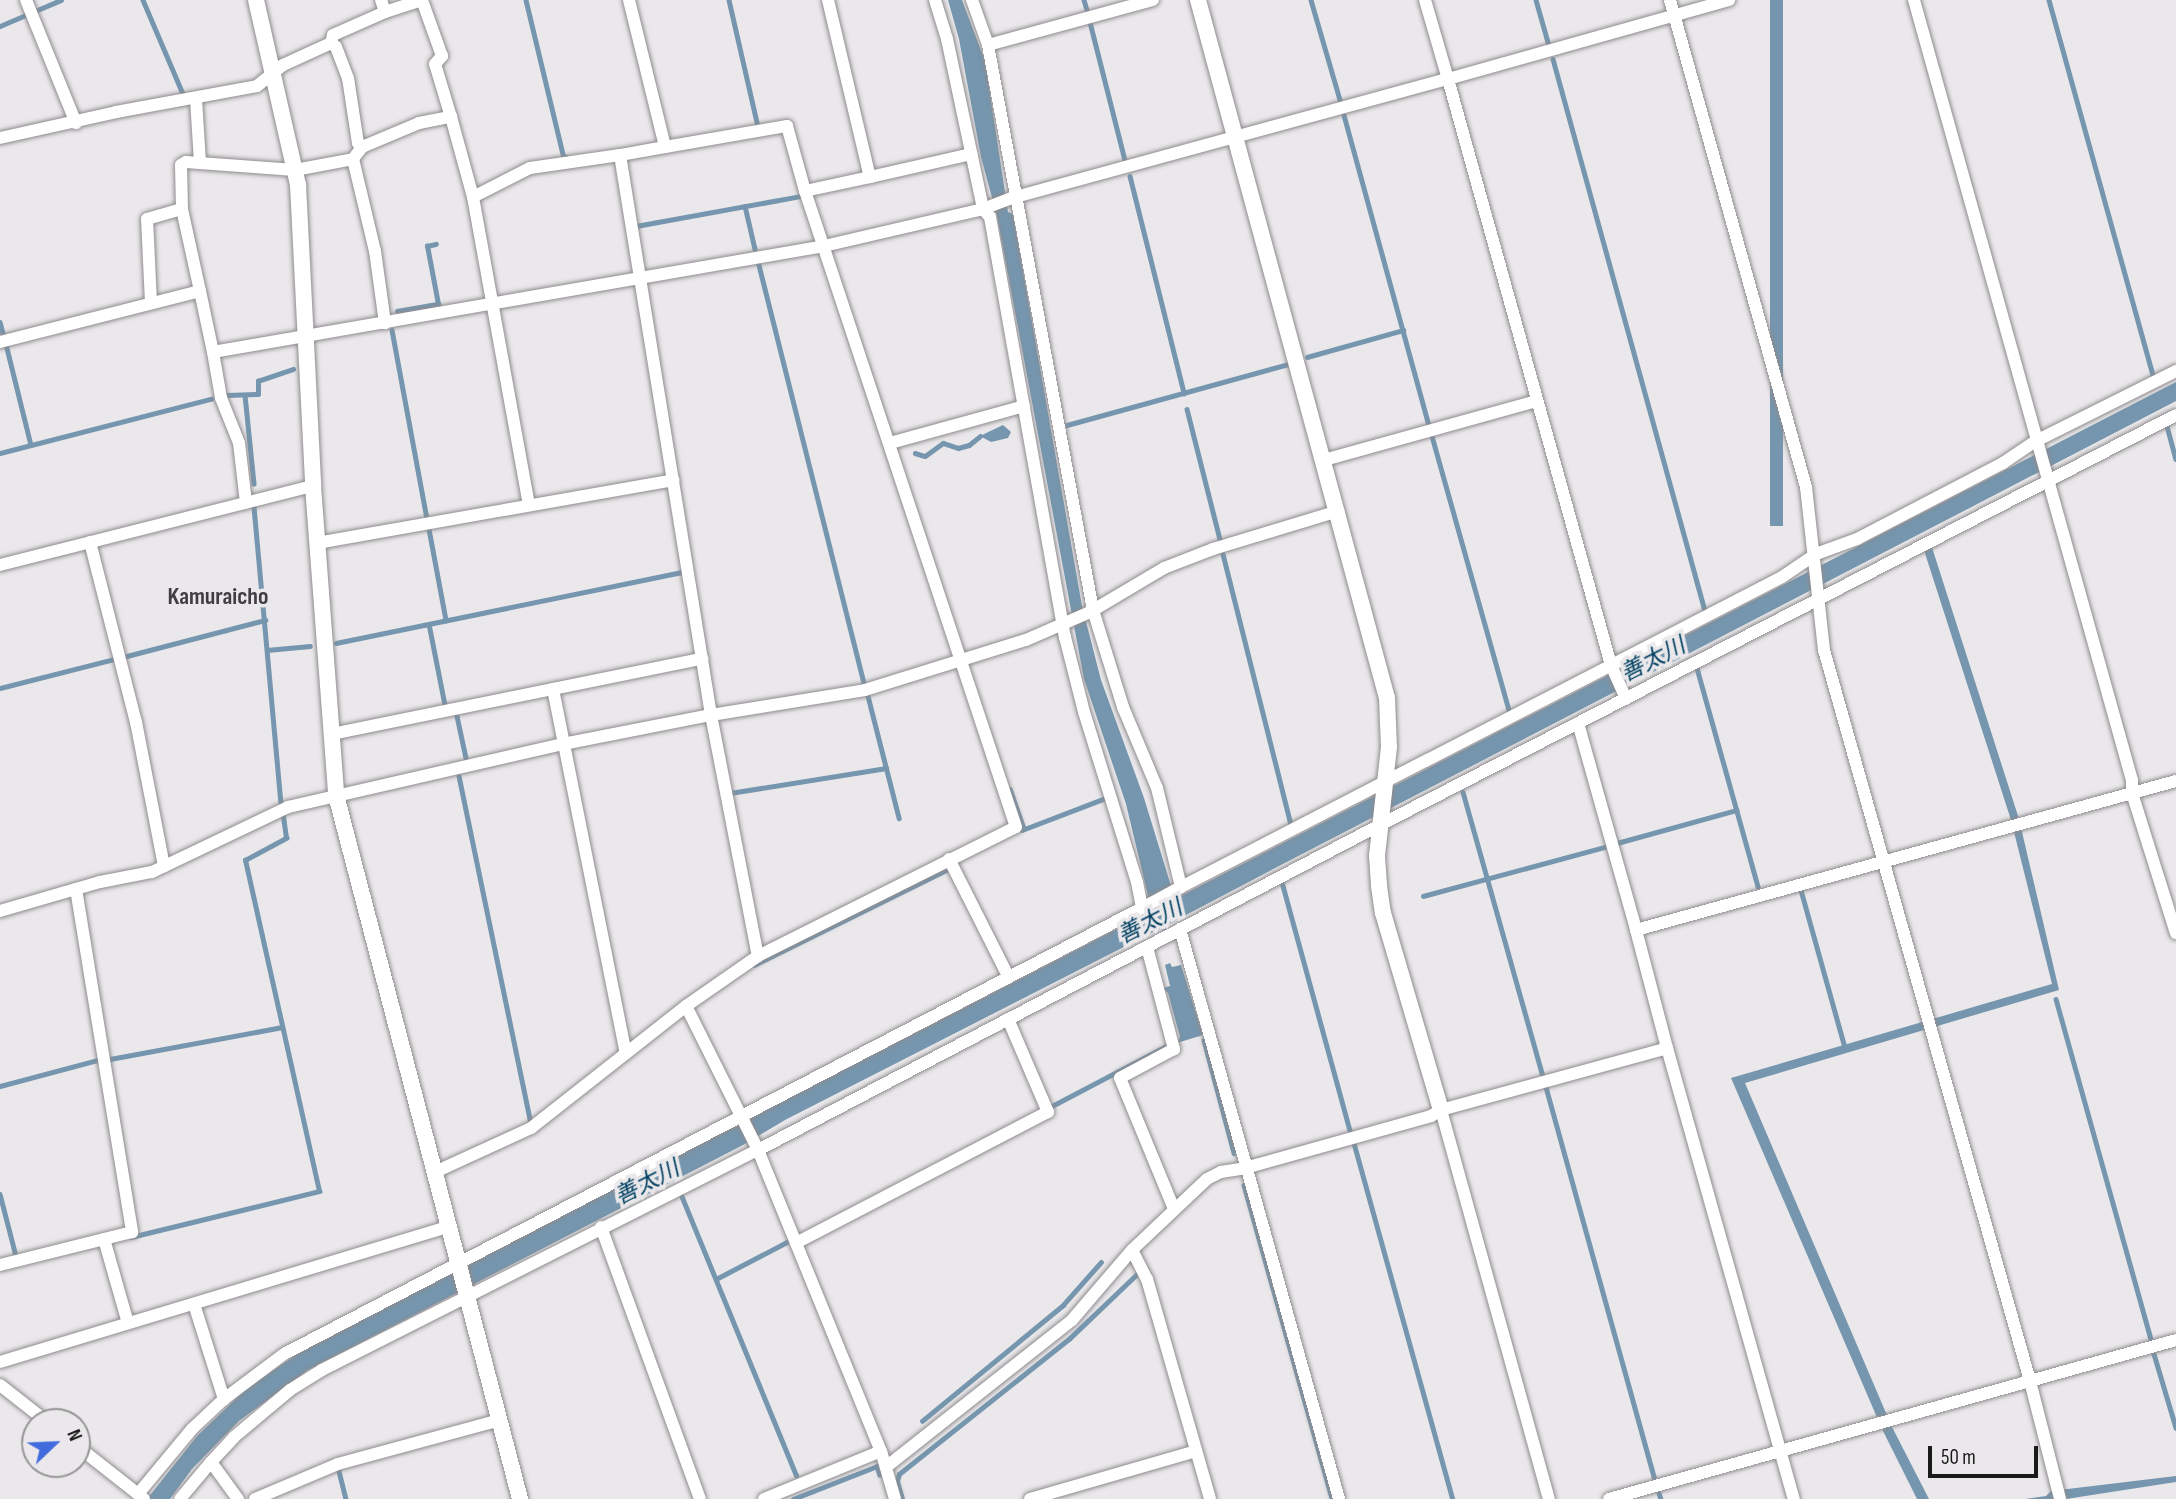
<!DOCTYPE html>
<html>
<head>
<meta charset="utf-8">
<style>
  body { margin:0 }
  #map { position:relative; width:2176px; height:1499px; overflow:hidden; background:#eae8ea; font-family:"Sofia Sans Condensed","Noto Sans JP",sans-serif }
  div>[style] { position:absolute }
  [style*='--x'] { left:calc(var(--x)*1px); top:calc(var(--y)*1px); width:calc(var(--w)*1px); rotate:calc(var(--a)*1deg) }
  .water>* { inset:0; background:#7596ae; transform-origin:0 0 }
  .stream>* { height:4.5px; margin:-2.25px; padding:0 2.25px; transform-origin:2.25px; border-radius:2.25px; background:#7596ae }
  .roads { filter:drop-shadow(0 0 2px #8e8b8e) drop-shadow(0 0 2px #8e8b8e) }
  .minor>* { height:12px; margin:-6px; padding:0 6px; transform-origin:6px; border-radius:6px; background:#fff }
  .tertiary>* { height:16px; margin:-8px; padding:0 8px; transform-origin:8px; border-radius:8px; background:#fff }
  span { translate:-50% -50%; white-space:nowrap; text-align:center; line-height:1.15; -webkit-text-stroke:7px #eae8ea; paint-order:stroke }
  .water-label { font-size:23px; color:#034264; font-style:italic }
  .quarter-label { font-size:24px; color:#403e40; font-weight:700 }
  .north { position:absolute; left:21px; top:1408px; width:70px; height:70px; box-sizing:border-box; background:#eae8ea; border:2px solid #979697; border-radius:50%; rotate:67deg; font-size:19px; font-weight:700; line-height:28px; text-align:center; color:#1b1a1b }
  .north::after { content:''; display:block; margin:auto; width:24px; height:32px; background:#426cde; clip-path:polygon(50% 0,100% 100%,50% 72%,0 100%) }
  .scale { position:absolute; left:1928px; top:1446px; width:110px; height:32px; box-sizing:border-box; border:4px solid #1b1a1b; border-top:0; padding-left:9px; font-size:21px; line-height:24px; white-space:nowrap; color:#1b1a1b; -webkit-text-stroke:5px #eae8ea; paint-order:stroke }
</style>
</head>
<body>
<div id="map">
  <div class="water">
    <div style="clip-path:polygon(948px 0,962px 0,985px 61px,1008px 212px,1013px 214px,1082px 606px,1101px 680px,1144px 798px,1172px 889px,1149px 900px,1126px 804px,1084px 679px,997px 216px,981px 157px,959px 39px)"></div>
    <div style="left:1770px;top:0;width:13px;height:526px"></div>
    <div style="clip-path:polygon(2176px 382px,2176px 401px,1279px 866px,1167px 925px,1168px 929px,1163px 931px,1161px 928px,785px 1120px,743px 1145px,308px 1370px,239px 1421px,192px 1469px,170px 1499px,147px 1499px,197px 1436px,246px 1389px,309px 1346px)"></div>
    <div style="clip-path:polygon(1003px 425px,1011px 432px,1008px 438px,991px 442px,980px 436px)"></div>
    <div style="clip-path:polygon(1929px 538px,2019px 819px,2059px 990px,1745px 1083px,1892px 1427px,1929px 1499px,1917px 1499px,1882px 1429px,1731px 1078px,2052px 984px,2011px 820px,1921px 541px)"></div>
    <div style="clip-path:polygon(1170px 963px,1172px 967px,1181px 965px,1203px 1035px,1177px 1043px,1180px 1037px,1168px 993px,1163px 988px,1170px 986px,1165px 965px)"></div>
    <div style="clip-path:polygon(2176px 1476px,2176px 1482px,2066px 1499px,2025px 1499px,2046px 1496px,2051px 1491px)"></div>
  </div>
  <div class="stream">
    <div style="--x:143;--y:0;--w:104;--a:66.9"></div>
    <div style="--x:526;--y:0;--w:163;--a:76.5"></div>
    <div style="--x:564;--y:158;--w:2;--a:-27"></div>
    <div style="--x:729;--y:0;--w:130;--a:77.1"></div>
    <div style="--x:1084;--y:0;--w:10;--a:73"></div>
    <div style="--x:1311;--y:0;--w:104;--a:73.8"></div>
    <div style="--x:1536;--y:0;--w:44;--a:74.1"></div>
    <div style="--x:2049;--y:0;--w:393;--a:74.5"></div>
    <div style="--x:35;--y:11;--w:28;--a:-23"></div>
    <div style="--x:1090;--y:22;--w:142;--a:75.8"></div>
    <div style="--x:0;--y:26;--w:30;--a:-23"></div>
    <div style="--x:1553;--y:59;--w:573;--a:74.6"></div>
    <div style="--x:1344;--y:115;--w:321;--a:74.7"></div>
    <div style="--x:1130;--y:176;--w:224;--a:76"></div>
    <div style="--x:745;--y:206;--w:44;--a:76.9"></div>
    <div style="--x:636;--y:226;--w:168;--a:-10.3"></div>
    <div style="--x:759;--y:265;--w:430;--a:75.9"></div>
    <div style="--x:397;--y:311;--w:42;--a:-9.7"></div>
    <div style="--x:438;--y:304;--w:59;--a:-100.7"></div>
    <div style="--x:427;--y:246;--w:9;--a:-13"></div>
    <div style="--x:0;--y:322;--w:16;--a:75"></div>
    <div style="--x:392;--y:330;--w:192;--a:79.5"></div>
    <div style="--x:6;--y:344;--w:104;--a:76.1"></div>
    <div style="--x:1307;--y:357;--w:100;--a:-15.7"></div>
    <div style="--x:227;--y:395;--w:31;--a:-2"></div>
    <div style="--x:258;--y:394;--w:13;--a:-90"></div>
    <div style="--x:258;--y:381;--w:37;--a:-19"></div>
    <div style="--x:245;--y:395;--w:89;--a:84.2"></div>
    <div style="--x:1187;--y:409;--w:134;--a:75.8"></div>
    <div style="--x:1067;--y:425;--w:229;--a:-15.4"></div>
    <div style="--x:2167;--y:426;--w:34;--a:75"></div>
    <div style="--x:1432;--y:436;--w:288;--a:74.3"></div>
    <div style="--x:0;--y:453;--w:218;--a:-14.4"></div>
    <div style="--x:915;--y:453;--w:10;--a:17"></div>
    <div style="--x:925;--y:456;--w:22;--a:-36"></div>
    <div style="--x:943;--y:443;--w:16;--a:18"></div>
    <div style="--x:958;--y:448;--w:11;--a:-15"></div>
    <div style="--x:969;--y:445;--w:14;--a:-39"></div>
    <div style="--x:254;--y:507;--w:296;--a:84.8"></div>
    <div style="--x:429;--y:529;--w:93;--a:79.4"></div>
    <div style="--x:1223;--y:554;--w:279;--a:75.9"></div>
    <div style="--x:429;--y:624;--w:83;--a:78.8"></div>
    <div style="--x:336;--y:643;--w:354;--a:-11.6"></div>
    <div style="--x:267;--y:650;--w:43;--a:-5.3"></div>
    <div style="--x:123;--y:657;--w:147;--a:-14.6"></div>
    <div style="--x:1697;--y:668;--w:227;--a:74.4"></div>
    <div style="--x:0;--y:688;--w:119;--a:-14.2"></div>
    <div style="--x:868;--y:696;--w:126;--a:75.7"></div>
    <div style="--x:457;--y:716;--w:43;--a:77.9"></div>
    <div style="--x:459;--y:776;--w:354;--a:78.3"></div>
    <div style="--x:1010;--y:789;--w:42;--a:70.7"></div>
    <div style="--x:1463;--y:792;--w:295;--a:74.3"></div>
    <div style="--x:730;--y:793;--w:158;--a:-9.1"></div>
    <div style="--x:1022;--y:830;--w:90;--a:-20.9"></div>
    <div style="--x:1617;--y:843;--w:124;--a:-15.4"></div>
    <div style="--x:1282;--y:882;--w:258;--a:74.7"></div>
    <div style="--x:1801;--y:890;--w:164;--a:74.4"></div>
    <div style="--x:1423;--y:896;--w:188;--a:-15.1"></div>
    <div style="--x:754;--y:965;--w:216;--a:-26.3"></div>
    <div style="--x:2056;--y:999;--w:354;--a:74.4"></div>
    <div style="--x:1204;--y:1040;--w:117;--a:75.1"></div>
    <div style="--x:110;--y:1059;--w:175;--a:-10.5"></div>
    <div style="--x:0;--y:1086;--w:101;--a:-14.9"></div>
    <div style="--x:1546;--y:1087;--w:408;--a:74.5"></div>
    <div style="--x:1050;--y:1107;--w:131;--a:-27.7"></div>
    <div style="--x:1354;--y:1143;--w:370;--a:74.5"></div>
    <div style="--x:1244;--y:1185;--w:326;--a:74.3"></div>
    <div style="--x:0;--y:1194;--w:64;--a:75.5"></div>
    <div style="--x:681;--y:1194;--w:304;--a:67.7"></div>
    <div style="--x:131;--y:1237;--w:194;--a:-13.7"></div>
    <div style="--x:319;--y:1191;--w:339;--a:-102.6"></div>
    <div style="--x:245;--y:860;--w:47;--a:-28.2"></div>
    <div style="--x:286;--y:838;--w:22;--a:-98"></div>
    <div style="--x:716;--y:1279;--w:80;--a:-27.5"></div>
    <div style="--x:2154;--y:1354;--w:77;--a:73.4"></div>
    <div style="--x:922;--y:1421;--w:183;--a:-39.4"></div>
    <div style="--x:1063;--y:1305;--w:57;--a:-48.5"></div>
    <div style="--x:339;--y:1471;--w:29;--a:76"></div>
    <div style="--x:1659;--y:1493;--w:6;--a:72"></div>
    <div style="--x:793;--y:1499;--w:90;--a:-21.4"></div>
    <div style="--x:877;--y:1466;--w:9;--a:72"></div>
    <div style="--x:902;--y:1499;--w:19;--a:-106"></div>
    <div style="--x:897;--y:1481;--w:7;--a:-74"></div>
    <div style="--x:899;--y:1474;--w:218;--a:-38.5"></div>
    <div style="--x:1070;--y:1338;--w:91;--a:-43.7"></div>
  </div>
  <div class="roads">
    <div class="minor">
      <div style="--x:26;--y:0;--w:133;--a:67.9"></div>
      <div style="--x:629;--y:0;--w:151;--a:76.2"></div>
      <div style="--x:665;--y:147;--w:46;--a:169.9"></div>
      <div style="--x:620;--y:155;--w:567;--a:80.77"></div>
      <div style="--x:711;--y:715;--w:246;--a:79"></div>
      <div style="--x:758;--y:956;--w:88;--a:145.2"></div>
      <div style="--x:686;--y:1006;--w:161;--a:63.4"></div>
      <div style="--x:758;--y:1150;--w:325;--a:67.8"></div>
      <div style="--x:881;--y:1451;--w:50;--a:73.7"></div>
      <div style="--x:828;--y:0;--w:182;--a:76.7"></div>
      <div style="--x:870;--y:177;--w:104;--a:-12.8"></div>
      <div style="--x:935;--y:0;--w:41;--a:72.9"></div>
      <div style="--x:947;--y:39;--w:174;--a:78"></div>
      <div style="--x:983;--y:209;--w:11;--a:49"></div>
      <div style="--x:990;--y:217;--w:427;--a:79.9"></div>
      <div style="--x:1065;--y:637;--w:77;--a:75.8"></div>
      <div style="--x:1084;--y:712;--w:178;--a:72.7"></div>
      <div style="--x:1137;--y:882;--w:26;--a:79"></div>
      <div style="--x:1142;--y:908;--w:44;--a:-28.3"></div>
      <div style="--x:1181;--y:887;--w:102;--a:-103.6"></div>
      <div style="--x:1157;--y:788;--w:88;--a:-112.8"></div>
      <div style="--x:1123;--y:707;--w:102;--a:-107.2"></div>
      <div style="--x:1093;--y:610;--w:575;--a:-100.53"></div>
      <div style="--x:972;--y:0;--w:48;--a:70.4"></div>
      <div style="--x:988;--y:45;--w:171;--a:-15.3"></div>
      <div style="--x:1425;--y:0;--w:82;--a:73.8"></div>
      <div style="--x:1448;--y:79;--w:292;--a:-15.7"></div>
      <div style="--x:1670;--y:0;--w:506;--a:74.4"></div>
      <div style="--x:1806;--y:487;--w:164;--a:83.7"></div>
      <div style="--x:1824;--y:650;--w:759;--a:74.26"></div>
      <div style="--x:2030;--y:1381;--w:122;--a:75.7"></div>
      <div style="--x:1914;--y:0;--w:810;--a:74.39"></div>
      <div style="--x:2132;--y:780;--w:13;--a:90"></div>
      <div style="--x:2132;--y:793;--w:147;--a:72.6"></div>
      <div style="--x:385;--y:12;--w:38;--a:-18"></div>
      <div style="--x:331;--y:43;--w:6;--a:39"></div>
      <div style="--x:336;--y:47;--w:33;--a:69"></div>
      <div style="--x:348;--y:78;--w:66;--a:81.3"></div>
      <div style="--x:358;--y:143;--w:6;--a:45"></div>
      <div style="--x:196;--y:99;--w:64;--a:86.4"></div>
      <div style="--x:451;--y:117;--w:83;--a:74.6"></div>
      <div style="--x:473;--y:197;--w:313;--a:79.7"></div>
      <div style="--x:0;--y:138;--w:119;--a:-12.6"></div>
      <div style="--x:116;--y:112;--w:143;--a:-10.4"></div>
      <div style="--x:257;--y:86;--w:33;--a:-39"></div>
      <div style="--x:283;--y:65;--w:53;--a:-24.6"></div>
      <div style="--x:331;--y:43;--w:8;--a:-76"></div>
      <div style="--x:333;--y:35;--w:57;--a:-23.9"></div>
      <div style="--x:385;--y:12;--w:13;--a:-108"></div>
      <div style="--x:665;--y:147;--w:124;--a:-9.8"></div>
      <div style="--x:787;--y:126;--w:67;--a:74.5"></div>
      <div style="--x:353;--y:159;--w:95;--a:76.6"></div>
      <div style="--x:375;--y:251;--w:73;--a:82.1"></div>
      <div style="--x:473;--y:197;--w:64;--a:-27"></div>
      <div style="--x:530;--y:168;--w:91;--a:-8.2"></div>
      <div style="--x:200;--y:291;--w:84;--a:-102.4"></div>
      <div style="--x:182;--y:209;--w:44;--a:-91.3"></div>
      <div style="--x:181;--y:165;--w:6;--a:-31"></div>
      <div style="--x:186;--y:162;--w:109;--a:4.2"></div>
      <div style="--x:295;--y:170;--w:59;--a:-10.7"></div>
      <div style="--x:353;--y:159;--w:15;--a:-53"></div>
      <div style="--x:362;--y:147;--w:62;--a:-22.8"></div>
      <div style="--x:419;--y:123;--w:33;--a:-11"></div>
      <div style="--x:451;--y:117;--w:55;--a:-106.8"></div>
      <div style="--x:435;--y:64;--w:11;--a:-49"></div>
      <div style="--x:442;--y:56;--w:59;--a:-109.7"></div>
      <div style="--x:151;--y:303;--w:84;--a:-92.7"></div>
      <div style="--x:147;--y:219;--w:36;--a:-16"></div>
      <div style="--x:0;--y:342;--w:206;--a:-14.3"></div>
      <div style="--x:200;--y:291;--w:62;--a:78"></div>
      <div style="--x:213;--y:352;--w:620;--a:-9.84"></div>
      <div style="--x:824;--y:246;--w:163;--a:-13.1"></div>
      <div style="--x:983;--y:209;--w:31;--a:-21"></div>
      <div style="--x:1012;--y:198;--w:452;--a:-15.3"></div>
      <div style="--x:1448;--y:79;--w:608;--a:74.46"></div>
      <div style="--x:1611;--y:665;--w:37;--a:66"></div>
      <div style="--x:213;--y:352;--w:47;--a:80.1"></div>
      <div style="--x:221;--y:398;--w:48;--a:68.2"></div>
      <div style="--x:239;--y:443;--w:60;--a:83.3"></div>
      <div style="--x:890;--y:443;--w:139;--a:-15.4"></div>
      <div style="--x:1324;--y:460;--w:221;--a:-15.5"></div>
      <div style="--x:90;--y:542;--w:186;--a:75.7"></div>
      <div style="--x:136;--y:722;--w:147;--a:79"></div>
      <div style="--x:317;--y:543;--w:362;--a:-10"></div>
      <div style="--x:0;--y:565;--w:323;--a:-14.2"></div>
      <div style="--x:553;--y:689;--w:371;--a:78.7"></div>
      <div style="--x:1578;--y:723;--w:215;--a:74.3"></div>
      <div style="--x:332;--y:734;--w:378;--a:-11.5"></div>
      <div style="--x:949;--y:859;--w:131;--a:63.2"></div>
      <div style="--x:1181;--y:887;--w:676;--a:-27.28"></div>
      <div style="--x:1782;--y:577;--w:41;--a:-34.1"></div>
      <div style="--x:1816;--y:554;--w:44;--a:-20.1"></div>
      <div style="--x:1857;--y:539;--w:165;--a:-27.5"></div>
      <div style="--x:2003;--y:463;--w:40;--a:-34"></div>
      <div style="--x:2036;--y:441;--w:157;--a:-26.6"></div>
      <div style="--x:76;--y:889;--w:348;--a:80.7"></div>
      <div style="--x:132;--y:1232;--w:29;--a:166"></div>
      <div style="--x:0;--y:911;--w:104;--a:-16.2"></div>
      <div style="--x:100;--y:882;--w:53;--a:-10.9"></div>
      <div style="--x:152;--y:872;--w:151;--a:-25.5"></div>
      <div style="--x:288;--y:807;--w:282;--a:-12.9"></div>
      <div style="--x:563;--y:744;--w:151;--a:-11.1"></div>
      <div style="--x:711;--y:715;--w:156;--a:-9.2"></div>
      <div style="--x:865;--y:690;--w:169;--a:-17.3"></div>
      <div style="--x:1026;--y:640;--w:70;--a:-23.6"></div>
      <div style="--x:1090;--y:612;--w:86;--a:-30.7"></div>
      <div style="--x:1164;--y:568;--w:53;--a:-21.2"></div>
      <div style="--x:1213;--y:549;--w:131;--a:-16.9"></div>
      <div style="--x:1180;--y:929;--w:592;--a:74.41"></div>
      <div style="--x:1147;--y:947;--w:106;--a:75.2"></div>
      <div style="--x:1174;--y:1049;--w:61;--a:151.8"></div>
      <div style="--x:1120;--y:1078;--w:142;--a:67.6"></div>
      <div style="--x:758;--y:956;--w:288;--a:-26.6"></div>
      <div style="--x:1016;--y:827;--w:670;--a:-108.35"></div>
      <div style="--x:805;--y:191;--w:66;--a:-12.2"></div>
      <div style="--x:1667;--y:1048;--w:469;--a:74.3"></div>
      <div style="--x:1441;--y:1110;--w:404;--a:74.5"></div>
      <div style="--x:435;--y:1172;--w:106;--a:-24.6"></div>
      <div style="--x:531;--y:1128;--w:197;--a:-38.2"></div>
      <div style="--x:601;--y:1227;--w:289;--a:70"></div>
      <div style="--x:796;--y:1243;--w:284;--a:-27.5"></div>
      <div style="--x:1048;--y:1112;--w:101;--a:-113.3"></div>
      <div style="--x:1132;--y:1250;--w:33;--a:63"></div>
      <div style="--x:1147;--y:1279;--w:229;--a:74"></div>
      <div style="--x:0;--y:1265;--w:107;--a:-14"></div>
      <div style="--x:104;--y:1239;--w:87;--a:74.1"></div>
      <div style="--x:194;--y:1304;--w:100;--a:72.5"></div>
      <div style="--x:0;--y:1362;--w:470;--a:-16.8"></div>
      <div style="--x:0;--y:1385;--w:60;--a:38.2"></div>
      <div style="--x:77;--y:1446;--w:78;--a:38.2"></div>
      <div style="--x:211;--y:1462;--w:34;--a:-47"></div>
      <div style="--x:234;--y:1437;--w:73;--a:-40"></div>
      <div style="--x:290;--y:1390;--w:38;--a:-32"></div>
      <div style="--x:322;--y:1370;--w:488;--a:-26.8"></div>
      <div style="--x:758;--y:1150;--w:702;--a:-27.59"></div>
      <div style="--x:1380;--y:825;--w:895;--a:-27.25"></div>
      <div style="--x:886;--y:1467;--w:237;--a:-38.3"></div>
      <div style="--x:1072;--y:1320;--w:92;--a:-49.4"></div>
      <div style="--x:1132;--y:1250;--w:103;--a:-43.4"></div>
      <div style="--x:1207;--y:1179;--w:16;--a:-27"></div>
      <div style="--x:1221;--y:1172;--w:24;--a:-9"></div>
      <div style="--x:1245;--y:1168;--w:193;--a:-15.6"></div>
      <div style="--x:1431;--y:1116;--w:12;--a:-31"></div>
      <div style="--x:1441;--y:1110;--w:234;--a:-15.3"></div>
      <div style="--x:1667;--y:1048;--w:122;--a:-104.7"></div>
      <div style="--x:1636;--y:930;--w:560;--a:-15.43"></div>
      <div style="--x:144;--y:1499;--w:8;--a:-140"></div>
      <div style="--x:138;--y:1494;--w:85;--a:-50.3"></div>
      <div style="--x:192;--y:1429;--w:44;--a:-43.2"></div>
      <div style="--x:224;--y:1399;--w:75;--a:-36.9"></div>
      <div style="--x:284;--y:1354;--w:967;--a:-27.47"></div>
      <div style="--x:180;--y:1499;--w:48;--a:-50"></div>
      <div style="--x:211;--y:1462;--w:46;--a:53.9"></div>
      <div style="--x:255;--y:1499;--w:90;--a:-22.9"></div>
      <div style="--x:338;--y:1464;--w:168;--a:-15.2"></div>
      <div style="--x:764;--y:1499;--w:126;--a:-22.3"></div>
      <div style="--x:1030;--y:1499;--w:173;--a:-16.1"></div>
      <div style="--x:1609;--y:1499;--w:589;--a:-15.66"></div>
    </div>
    <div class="tertiary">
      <div style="--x:256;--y:0;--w:190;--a:77.2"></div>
      <div style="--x:298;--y:185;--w:301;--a:87.1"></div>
      <div style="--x:313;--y:486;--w:310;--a:85.7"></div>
      <div style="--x:336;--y:795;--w:728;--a:75.35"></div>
      <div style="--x:1198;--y:0;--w:723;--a:74.85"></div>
      <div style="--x:1387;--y:698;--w:49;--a:87.7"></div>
      <div style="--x:1389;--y:747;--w:110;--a:96.3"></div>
      <div style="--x:1377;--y:856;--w:30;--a:86"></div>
      <div style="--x:1379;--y:886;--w:27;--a:82"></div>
      <div style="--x:1383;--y:913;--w:205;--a:73.6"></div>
    </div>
  </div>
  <div class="water-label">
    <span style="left:1653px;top:660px;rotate:-27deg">善太川</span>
    <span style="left:1150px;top:922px;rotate:-27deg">善太川</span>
    <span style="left:647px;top:1183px;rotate:-27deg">善太川</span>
  </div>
  <div class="quarter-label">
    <span style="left:218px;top:597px">Kamuraicho</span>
  </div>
  <div class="north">N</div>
  <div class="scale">50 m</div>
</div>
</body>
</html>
